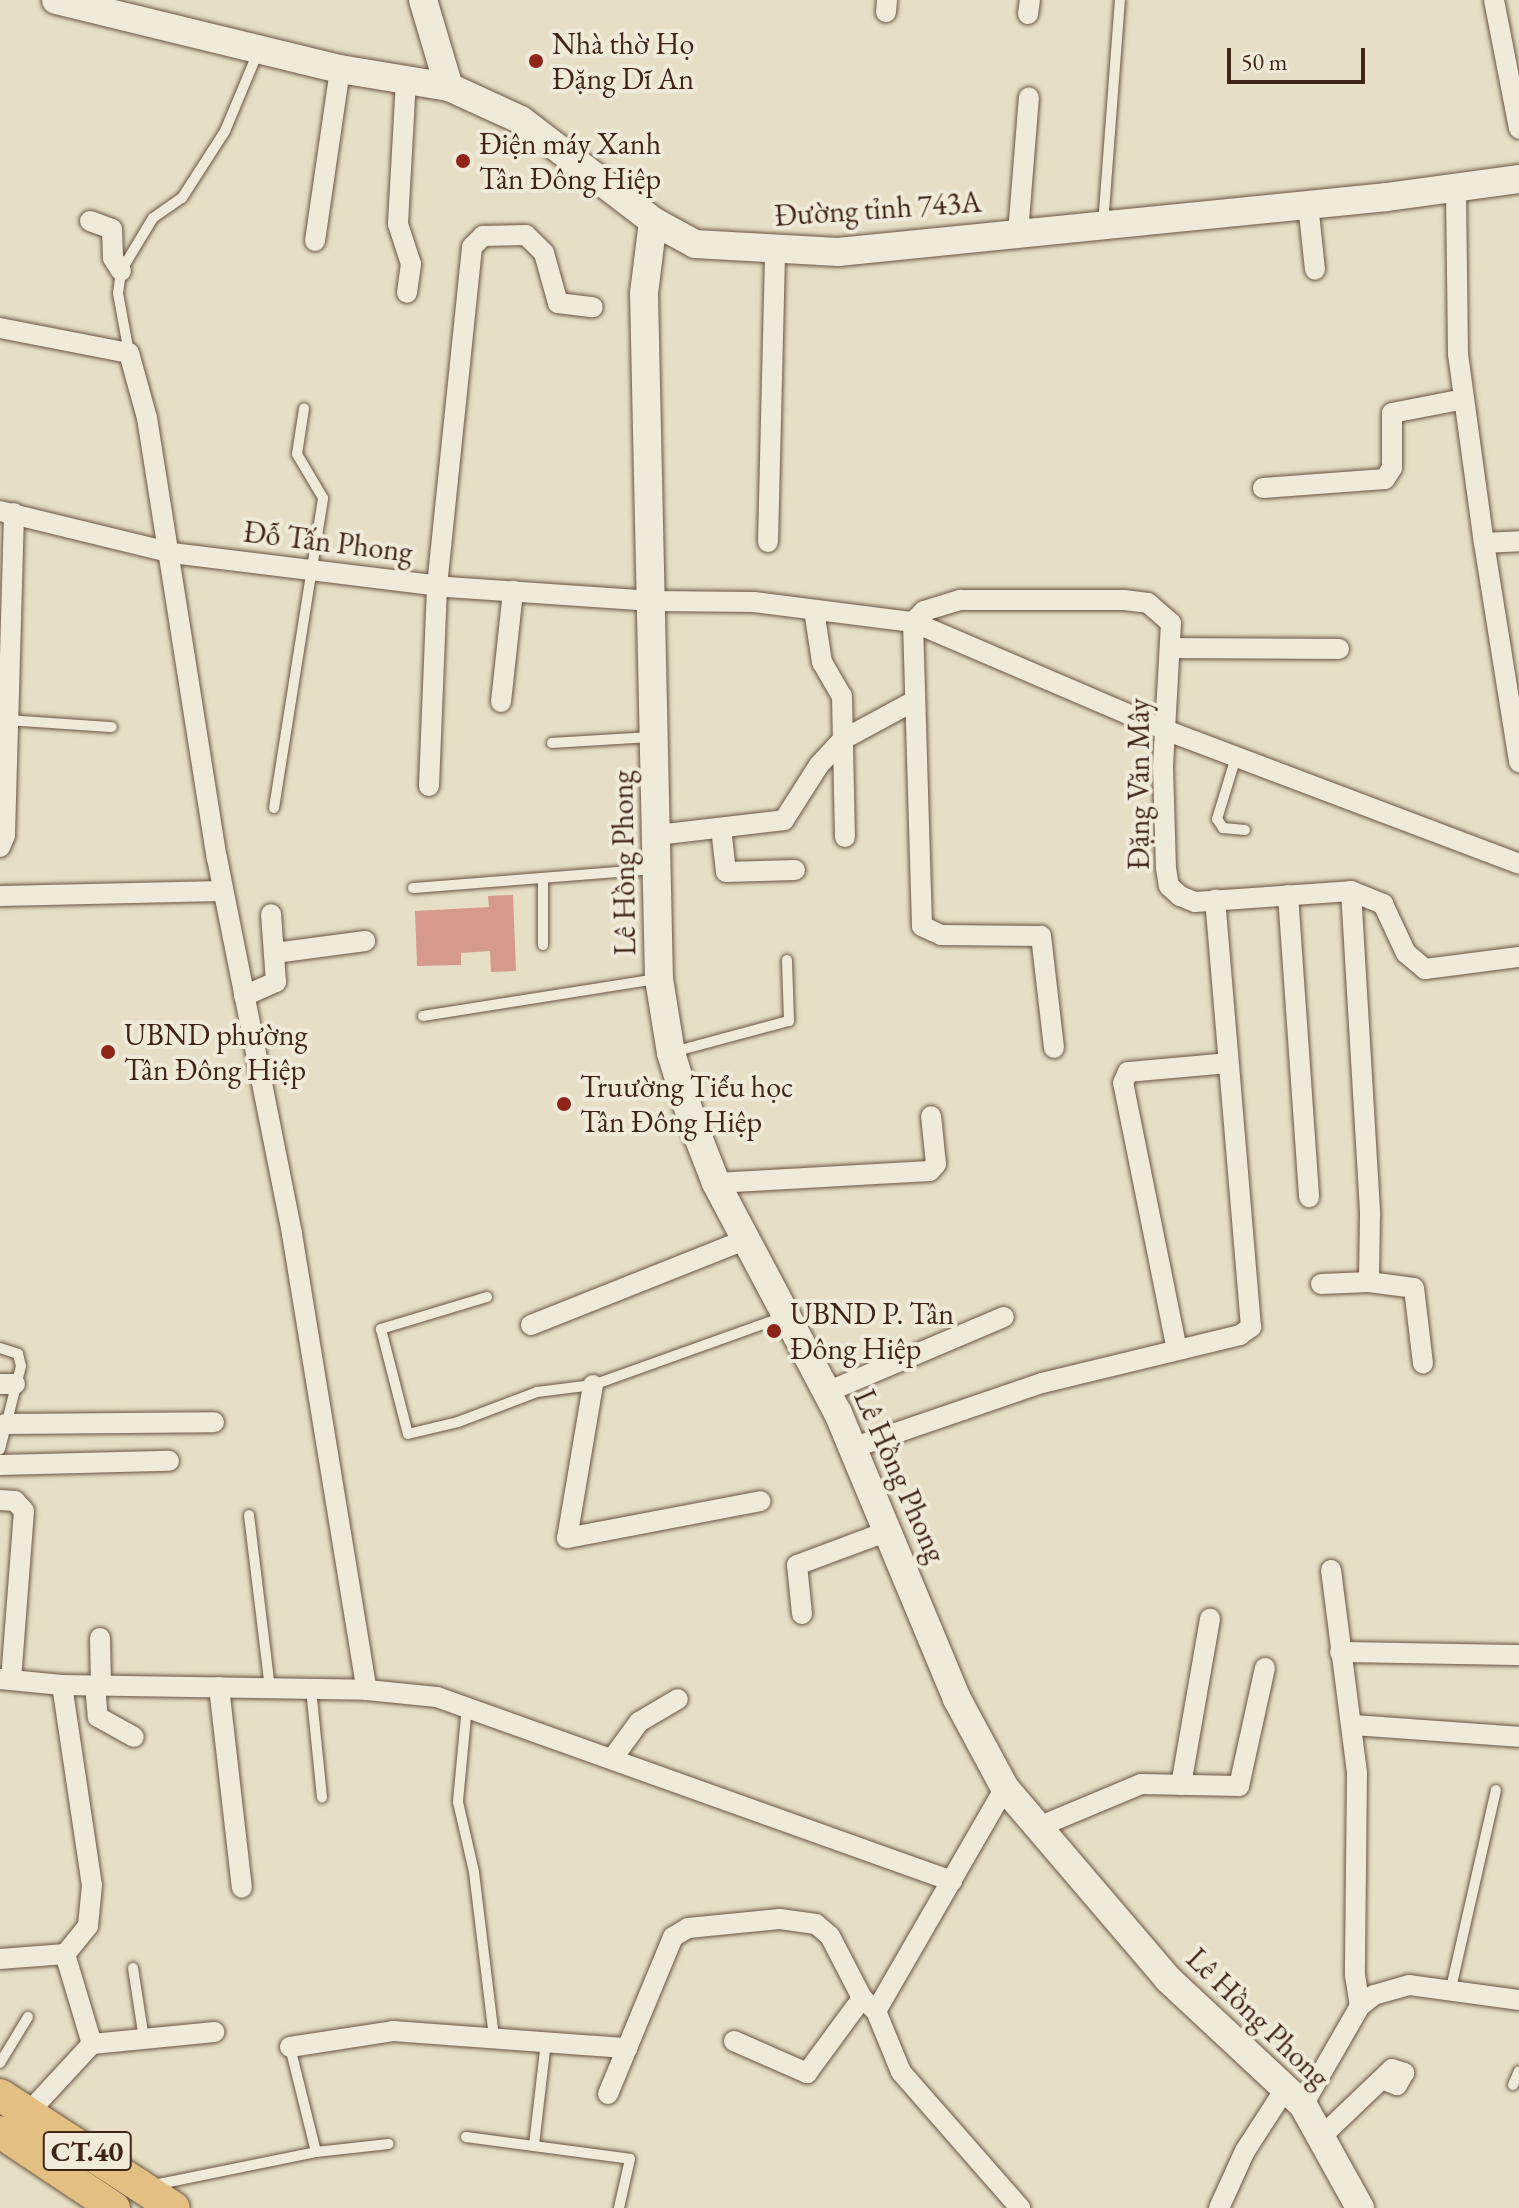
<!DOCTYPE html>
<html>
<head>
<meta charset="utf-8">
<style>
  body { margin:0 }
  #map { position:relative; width:1519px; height:2208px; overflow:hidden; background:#e6dfc5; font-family:"EB Garamond",serif }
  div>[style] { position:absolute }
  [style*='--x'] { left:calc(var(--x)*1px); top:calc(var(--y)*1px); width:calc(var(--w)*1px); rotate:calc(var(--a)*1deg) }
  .building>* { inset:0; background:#d5998e }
  .roads { filter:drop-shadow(0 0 2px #6a5442) drop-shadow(0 0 2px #6a5442) }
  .lane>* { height:10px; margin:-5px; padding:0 5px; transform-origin:5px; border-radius:5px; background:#efead9 }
  .street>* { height:20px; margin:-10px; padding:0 10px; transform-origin:10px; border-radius:10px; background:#efead9 }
  .secondary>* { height:28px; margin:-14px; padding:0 14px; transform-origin:14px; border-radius:14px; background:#efead9 }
  .primary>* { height:32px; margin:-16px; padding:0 16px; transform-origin:16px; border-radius:16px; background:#e3c082 }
  .dots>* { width:22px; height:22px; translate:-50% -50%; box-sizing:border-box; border:4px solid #efead9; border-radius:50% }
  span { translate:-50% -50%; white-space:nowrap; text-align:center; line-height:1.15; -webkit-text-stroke:8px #efead9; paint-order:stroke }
  .shield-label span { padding:2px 6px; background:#efead9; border:2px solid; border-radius:6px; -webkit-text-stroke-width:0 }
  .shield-label { font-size:28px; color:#402517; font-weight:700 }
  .poi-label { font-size:30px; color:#402517 }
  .left { translate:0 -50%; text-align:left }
  .street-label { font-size:30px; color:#402517 }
  .scale { position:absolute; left:1227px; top:48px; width:138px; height:36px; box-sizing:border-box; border:4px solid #402517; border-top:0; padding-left:10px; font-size:24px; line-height:28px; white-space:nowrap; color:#402517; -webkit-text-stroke:6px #efead9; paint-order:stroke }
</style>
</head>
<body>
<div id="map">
  <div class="building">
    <div style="clip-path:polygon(513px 895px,516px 971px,491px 972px,490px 951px,461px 953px,461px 965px,417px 966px,415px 911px,489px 907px,488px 896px)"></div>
  </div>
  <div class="roads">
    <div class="lane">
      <div style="--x:1103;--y:225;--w:226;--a:-85.7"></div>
      <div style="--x:129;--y:353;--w:61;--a:-100.4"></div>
      <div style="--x:118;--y:293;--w:22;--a:-82"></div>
      <div style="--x:121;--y:271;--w:62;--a:-58.9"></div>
      <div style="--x:153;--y:218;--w:35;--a:-35"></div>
      <div style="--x:182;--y:198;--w:80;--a:-57.3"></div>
      <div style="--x:225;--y:131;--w:86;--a:-67.3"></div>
      <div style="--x:8;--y:720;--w:104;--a:3.9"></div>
      <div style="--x:552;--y:743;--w:98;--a:-3.5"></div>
      <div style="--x:1236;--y:757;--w:65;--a:107"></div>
      <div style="--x:1217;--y:819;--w:11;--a:56"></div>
      <div style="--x:1223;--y:828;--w:22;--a:5"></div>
      <div style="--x:274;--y:808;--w:314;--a:-81"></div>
      <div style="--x:323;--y:498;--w:51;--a:-120.6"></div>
      <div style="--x:297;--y:454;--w:46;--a:-81.2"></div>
      <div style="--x:543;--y:879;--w:66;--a:90"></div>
      <div style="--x:413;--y:888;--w:244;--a:-4.5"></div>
      <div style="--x:423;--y:1016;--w:237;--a:-9"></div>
      <div style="--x:673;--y:1052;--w:120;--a:-15"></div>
      <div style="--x:789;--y:1021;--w:61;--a:-91.9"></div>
      <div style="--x:487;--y:1297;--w:111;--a:163.2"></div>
      <div style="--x:381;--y:1329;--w:108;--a:75.6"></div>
      <div style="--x:408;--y:1434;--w:51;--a:-13.5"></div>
      <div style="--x:458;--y:1422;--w:85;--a:-20.8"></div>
      <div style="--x:537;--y:1392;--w:56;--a:-7.1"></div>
      <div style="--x:593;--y:1385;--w:205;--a:-19.7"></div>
      <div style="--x:0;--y:1348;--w:19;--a:18"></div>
      <div style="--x:18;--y:1354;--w:12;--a:76"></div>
      <div style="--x:21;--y:1366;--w:86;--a:104.2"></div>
      <div style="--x:249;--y:1515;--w:174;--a:83.1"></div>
      <div style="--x:311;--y:1689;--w:109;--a:84.2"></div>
      <div style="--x:467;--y:1706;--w:96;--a:95.4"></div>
      <div style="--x:458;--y:1802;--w:72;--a:77.1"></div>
      <div style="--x:474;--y:1872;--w:166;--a:83.1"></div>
      <div style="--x:133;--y:1968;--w:72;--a:81.2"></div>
      <div style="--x:1451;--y:1988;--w:203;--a:-77.2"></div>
      <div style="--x:290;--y:2047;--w:108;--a:76.1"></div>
      <div style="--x:0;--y:2063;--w:54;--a:-58.7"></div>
      <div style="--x:1513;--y:2085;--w:15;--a:-67"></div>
      <div style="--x:466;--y:2137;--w:165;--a:7.6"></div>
      <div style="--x:630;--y:2159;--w:50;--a:102.7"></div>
      <div style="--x:534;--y:2145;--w:105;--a:-83.4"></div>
      <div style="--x:154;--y:2185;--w:165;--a:-11.5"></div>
      <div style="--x:316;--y:2152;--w:73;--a:-6.3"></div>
    </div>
    <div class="street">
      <div style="--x:1494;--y:0;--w:131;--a:79"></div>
      <div style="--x:886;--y:12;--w:12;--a:-85"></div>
      <div style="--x:1028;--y:14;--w:14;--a:-82"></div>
      <div style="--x:406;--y:80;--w:144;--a:93.2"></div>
      <div style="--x:398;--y:224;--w:42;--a:72"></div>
      <div style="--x:411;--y:264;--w:29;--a:98"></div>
      <div style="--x:1456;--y:190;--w:164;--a:89.3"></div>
      <div style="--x:1458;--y:354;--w:191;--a:82.2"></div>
      <div style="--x:1484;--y:543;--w:35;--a:-3"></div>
      <div style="--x:1308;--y:204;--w:66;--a:83.9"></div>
      <div style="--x:90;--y:221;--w:23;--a:20"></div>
      <div style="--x:112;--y:229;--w:29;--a:88"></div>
      <div style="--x:113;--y:258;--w:15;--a:58"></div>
      <div style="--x:1018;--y:233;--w:136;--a:-85.4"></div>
      <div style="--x:315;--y:241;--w:174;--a:-81.7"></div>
      <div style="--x:0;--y:328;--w:131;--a:11"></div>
      <div style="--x:129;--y:353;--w:67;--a:74.5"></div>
      <div style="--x:147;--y:418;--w:446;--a:81"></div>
      <div style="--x:217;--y:858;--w:383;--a:78.7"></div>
      <div style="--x:292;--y:1234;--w:462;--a:80.7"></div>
      <div style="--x:1263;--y:488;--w:122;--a:-4.2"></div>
      <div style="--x:1385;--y:479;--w:13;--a:-58"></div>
      <div style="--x:1392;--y:468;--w:55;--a:-90"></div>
      <div style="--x:1392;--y:413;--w:73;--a:-11"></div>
      <div style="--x:0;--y:511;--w:177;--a:13.7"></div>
      <div style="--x:172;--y:553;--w:277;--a:7"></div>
      <div style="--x:447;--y:587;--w:206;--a:3.9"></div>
      <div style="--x:653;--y:601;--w:101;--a:0.6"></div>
      <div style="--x:754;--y:602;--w:160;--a:7.2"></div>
      <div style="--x:913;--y:622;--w:274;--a:23.2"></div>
      <div style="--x:1165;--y:730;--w:379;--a:20.7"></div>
      <div style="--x:768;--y:542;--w:290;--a:-88.6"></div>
      <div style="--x:1484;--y:543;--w:222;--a:80.9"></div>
      <div style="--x:814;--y:610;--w:53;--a:81.3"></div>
      <div style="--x:822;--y:662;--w:39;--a:60"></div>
      <div style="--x:842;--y:696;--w:141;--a:88.8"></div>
      <div style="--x:1172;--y:648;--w:167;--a:0.3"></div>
      <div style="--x:501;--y:702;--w:112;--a:-83.8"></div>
      <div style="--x:429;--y:786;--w:200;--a:-87.7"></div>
      <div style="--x:437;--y:586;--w:341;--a:-84.1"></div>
      <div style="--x:472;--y:247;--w:16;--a:-45"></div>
      <div style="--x:483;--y:236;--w:43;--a:-1.3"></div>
      <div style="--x:526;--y:235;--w:25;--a:45"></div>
      <div style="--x:544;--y:253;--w:52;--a:74.4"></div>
      <div style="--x:558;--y:303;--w:35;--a:7"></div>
      <div style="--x:721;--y:828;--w:44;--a:83.5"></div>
      <div style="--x:726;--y:872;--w:69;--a:-1.7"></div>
      <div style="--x:657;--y:835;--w:128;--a:-6.7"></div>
      <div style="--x:784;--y:820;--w:65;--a:-57.5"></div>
      <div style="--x:819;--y:765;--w:34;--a:-47"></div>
      <div style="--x:842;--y:740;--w:82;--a:-28.4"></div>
      <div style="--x:0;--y:847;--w:13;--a:-67"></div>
      <div style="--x:5;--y:835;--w:322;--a:-88.4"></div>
      <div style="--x:1351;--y:891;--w:325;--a:86.6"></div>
      <div style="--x:1370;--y:1215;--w:67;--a:90.9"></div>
      <div style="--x:1369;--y:1282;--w:45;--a:7.6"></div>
      <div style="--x:1414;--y:1288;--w:76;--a:83.2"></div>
      <div style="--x:1288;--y:895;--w:303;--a:86"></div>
      <div style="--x:0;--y:896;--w:223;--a:-1.3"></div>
      <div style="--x:275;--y:953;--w:91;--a:-7.6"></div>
      <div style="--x:244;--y:996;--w:35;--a:-24"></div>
      <div style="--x:276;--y:982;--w:68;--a:-94.2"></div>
      <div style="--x:1054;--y:1048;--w:113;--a:-96.6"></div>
      <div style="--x:1041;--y:936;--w:100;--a:-179.4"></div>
      <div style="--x:941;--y:935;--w:21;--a:-155"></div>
      <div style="--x:922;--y:926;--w:304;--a:-91.7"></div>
      <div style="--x:913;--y:622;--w:16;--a:-45"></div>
      <div style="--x:924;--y:611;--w:38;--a:-17"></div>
      <div style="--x:960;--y:600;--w:164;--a:0"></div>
      <div style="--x:1124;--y:600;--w:24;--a:7"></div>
      <div style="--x:1148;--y:603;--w:30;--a:41"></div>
      <div style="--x:1171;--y:623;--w:144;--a:93.2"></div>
      <div style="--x:1163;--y:767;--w:101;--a:88.3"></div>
      <div style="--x:1166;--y:868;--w:18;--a:81"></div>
      <div style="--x:1169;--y:886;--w:15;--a:42"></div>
      <div style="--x:1180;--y:896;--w:16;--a:22"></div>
      <div style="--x:1195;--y:902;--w:156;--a:-4"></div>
      <div style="--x:1351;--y:891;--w:35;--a:22"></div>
      <div style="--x:1383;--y:904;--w:54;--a:64.9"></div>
      <div style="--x:1406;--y:953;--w:25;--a:40"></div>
      <div style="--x:1425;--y:969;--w:95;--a:-7.3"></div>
      <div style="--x:716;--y:1183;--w:214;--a:-3.2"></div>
      <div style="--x:930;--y:1171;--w:9;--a:-49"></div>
      <div style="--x:936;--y:1164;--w:48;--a:-95.9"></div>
      <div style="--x:1321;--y:1284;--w:48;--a:-2.4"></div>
      <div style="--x:531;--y:1325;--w:232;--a:-21.7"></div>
      <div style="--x:1177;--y:1350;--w:272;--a:-101.4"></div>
      <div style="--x:1123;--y:1083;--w:12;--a:-66"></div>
      <div style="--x:1128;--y:1072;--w:100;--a:-5.1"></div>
      <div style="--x:0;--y:1384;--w:15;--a:0"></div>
      <div style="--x:593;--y:1385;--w:155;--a:99.6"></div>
      <div style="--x:567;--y:1538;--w:197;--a:-10.8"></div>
      <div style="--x:827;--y:1392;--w:192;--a:-23"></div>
      <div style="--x:5;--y:1424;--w:209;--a:-0.5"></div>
      <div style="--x:852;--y:1448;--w:201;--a:-18.9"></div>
      <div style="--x:1042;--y:1383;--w:204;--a:-13.6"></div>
      <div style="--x:1240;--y:1335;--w:14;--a:-36"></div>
      <div style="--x:1251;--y:1327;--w:429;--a:-94.8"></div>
      <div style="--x:0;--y:1465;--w:169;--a:-1.4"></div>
      <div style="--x:0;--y:1500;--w:15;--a:4"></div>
      <div style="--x:15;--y:1501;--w:13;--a:48"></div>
      <div style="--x:24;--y:1511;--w:169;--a:94.4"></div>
      <div style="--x:1331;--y:1570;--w:204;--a:82.7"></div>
      <div style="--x:1357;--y:1772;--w:203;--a:90.6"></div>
      <div style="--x:1355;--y:1975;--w:31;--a:81"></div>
      <div style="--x:802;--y:1614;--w:49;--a:-95.8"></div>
      <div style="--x:797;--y:1565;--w:97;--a:-20.5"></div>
      <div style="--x:100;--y:1638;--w:47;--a:88.8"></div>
      <div style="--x:1340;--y:1652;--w:179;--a:1"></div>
      <div style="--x:0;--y:1679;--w:62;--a:5.5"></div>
      <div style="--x:62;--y:1685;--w:305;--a:0.9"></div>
      <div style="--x:367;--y:1690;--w:70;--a:5.7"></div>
      <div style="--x:437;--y:1697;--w:547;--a:19.66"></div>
      <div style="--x:62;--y:1685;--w:202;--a:81.5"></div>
      <div style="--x:92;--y:1885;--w:41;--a:95.6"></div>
      <div style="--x:88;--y:1926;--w:36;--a:129"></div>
      <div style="--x:65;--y:1954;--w:94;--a:73.3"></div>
      <div style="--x:92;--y:2044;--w:123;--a:-5.6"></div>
      <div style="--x:95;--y:1685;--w:32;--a:85"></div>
      <div style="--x:98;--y:1717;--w:41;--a:29.1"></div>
      <div style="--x:219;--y:1687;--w:202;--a:83.5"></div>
      <div style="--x:1353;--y:1725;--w:166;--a:4.1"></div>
      <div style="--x:612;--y:1759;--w:46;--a:-53.9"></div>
      <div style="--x:639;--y:1722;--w:45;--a:-30.5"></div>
      <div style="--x:1181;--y:1785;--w:169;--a:-80.1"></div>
      <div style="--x:1036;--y:1828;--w:114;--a:-22.7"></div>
      <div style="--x:1141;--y:1784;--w:98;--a:1.2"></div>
      <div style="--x:1239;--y:1786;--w:121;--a:-77.6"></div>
      <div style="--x:0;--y:1959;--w:65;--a:-4.4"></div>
      <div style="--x:876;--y:2011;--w:66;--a:67.7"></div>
      <div style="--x:901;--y:2072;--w:181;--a:48.8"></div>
      <div style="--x:734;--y:2041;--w:80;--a:23.7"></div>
      <div style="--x:807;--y:2073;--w:93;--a:-53.7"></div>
      <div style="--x:290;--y:2047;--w:104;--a:-8.8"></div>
      <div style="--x:393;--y:2031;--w:235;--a:4.2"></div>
      <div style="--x:608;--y:2094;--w:170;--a:-67.5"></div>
      <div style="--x:673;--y:1937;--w:17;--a:-31"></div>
      <div style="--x:688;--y:1928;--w:92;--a:-5.6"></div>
      <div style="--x:780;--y:1919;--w:36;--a:8"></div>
      <div style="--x:816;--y:1924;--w:18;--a:41"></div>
      <div style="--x:830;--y:1936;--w:70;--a:62.7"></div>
      <div style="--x:862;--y:1998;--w:19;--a:43"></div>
      <div style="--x:876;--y:2011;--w:258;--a:-60"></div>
      <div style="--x:1303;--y:2105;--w:114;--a:-60.1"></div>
      <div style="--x:1360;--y:2006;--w:18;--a:-38"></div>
      <div style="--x:1374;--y:1995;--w:36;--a:-16"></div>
      <div style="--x:1409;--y:1985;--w:111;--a:7.8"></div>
      <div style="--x:28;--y:2113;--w:94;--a:-47.2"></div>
      <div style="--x:1323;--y:2135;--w:95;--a:-43.7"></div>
      <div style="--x:1392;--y:2069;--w:13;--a:18"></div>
      <div style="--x:1404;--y:2073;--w:14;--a:120"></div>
      <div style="--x:1397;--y:2085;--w:14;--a:-159"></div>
      <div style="--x:1219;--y:2208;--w:63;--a:-65.5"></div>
      <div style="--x:1245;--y:2151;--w:74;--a:-57.2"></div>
    </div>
    <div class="secondary">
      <div style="--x:56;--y:0;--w:292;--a:13.7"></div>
      <div style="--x:340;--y:69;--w:110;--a:9.4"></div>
      <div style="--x:449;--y:87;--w:79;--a:24.6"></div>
      <div style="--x:521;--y:120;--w:166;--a:37.4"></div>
      <div style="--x:653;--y:221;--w:48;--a:28.7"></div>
      <div style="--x:695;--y:244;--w:143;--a:3.2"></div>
      <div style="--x:838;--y:252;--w:552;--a:-5.72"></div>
      <div style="--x:1387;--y:197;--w:133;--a:-7.8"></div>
      <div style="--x:423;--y:0;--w:91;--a:73.4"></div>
      <div style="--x:653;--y:221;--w:73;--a:97.1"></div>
      <div style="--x:644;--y:293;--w:686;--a:88.75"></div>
      <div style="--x:659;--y:979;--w:75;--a:80.8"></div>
      <div style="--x:671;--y:1053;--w:74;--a:72.8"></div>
      <div style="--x:693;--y:1124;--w:63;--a:68.7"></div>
      <div style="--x:716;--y:1183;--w:260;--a:62.1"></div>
      <div style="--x:838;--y:1413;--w:310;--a:67.4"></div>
      <div style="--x:957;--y:1699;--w:101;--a:61.7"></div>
      <div style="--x:1005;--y:1788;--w:251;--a:49.5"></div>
      <div style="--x:1168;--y:1979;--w:185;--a:43"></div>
      <div style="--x:1303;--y:2105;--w:118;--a:61"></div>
    </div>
    <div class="primary">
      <div style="--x:0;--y:2095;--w:207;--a:33"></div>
      <div style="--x:0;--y:2132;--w:137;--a:33.7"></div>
    </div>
  </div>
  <div class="dots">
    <div style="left:536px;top:61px;background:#8f2418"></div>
    <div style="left:463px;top:161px;background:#8f2418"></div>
    <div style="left:108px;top:1052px;background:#8f2418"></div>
    <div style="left:564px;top:1104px;background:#8f2418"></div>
    <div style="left:774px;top:1331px;background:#8f2418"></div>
  </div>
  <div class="shield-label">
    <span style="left:87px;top:2151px">CT.40</span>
  </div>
  <div class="poi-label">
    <span class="left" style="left:552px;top:61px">Nhà thờ Họ<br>Đặng Dĩ An</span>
    <span class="left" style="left:479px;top:161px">Điện máy Xanh<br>Tân Đông Hiệp</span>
    <span class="left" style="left:124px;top:1052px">UBND phường<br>Tân Đông Hiệp</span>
    <span class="left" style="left:580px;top:1104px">Truường Tiểu học<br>Tân Đông Hiệp</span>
    <span class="left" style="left:790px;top:1331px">UBND P. Tân<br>Đông Hiệp</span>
  </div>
  <div class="street-label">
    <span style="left:878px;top:209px;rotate:-4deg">Đường tỉnh 743A</span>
    <span style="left:328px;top:542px;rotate:7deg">Đỗ Tấn Phong</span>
    <span style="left:1139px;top:784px;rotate:-90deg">Đặng Văn Mây</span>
    <span style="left:624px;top:863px;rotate:-91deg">Lê Hồng Phong</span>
    <span style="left:900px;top:1476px;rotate:66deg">Lê Hồng Phong</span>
    <span style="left:1258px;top:2018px;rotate:44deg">Lê Hồng Phong</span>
  </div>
  <div class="scale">50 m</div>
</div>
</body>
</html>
